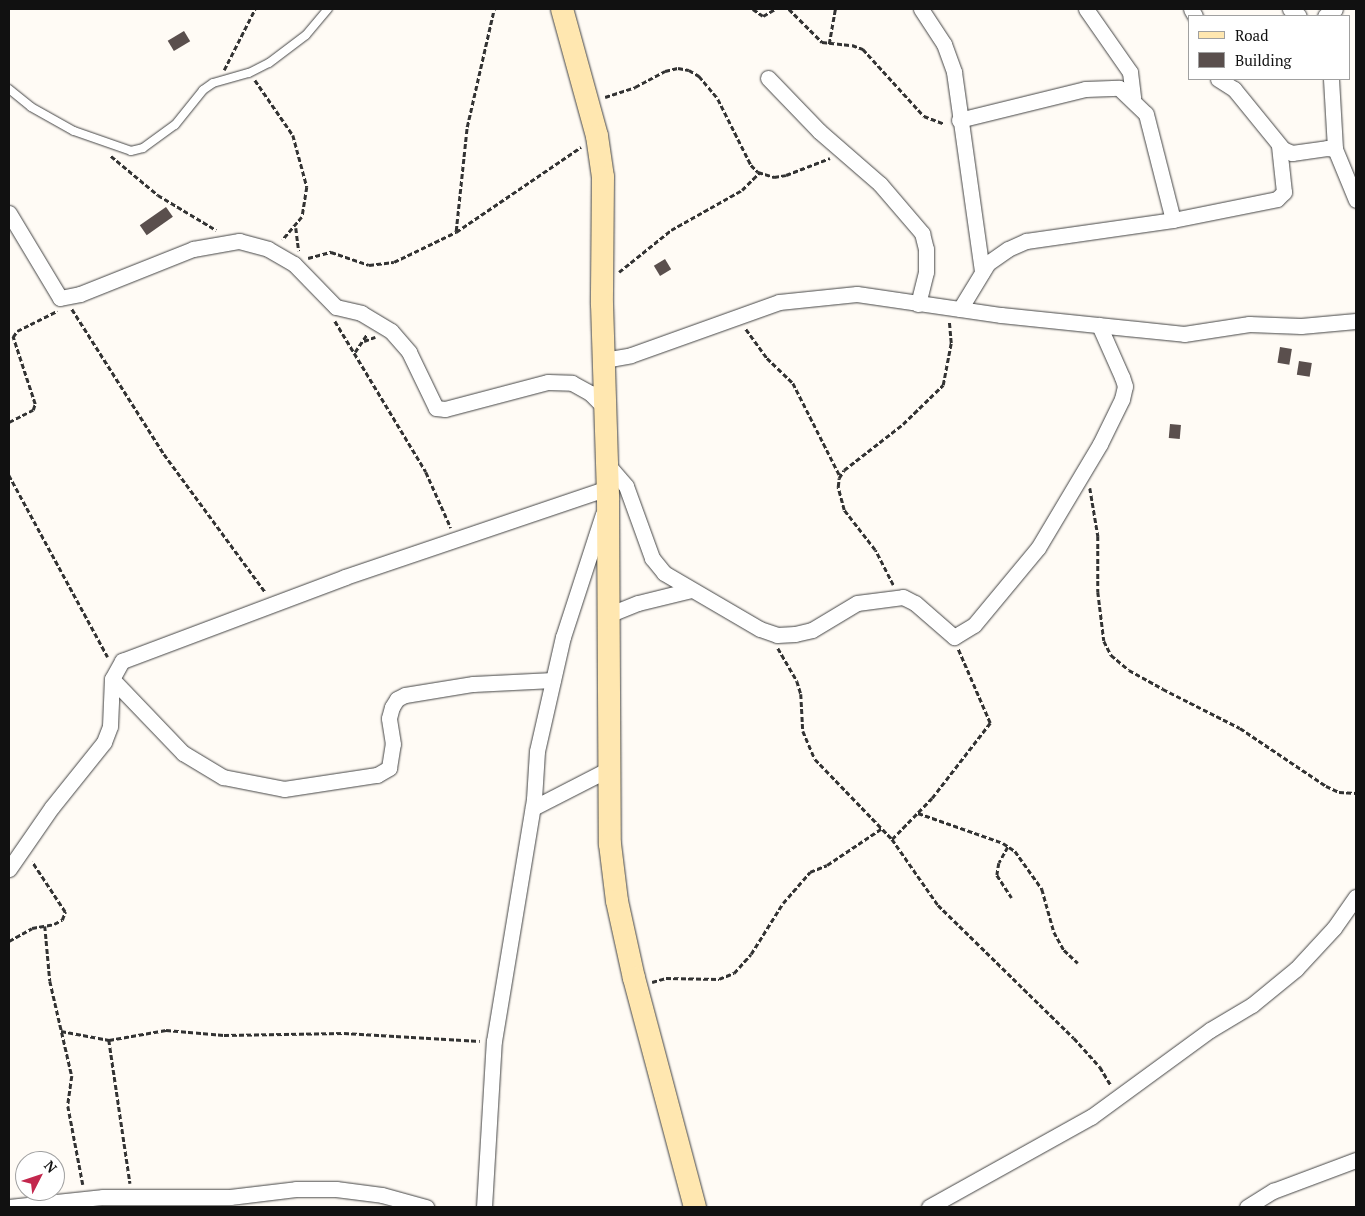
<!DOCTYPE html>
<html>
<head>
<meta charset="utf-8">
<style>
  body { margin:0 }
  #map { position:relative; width:1365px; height:1216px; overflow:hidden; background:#fffbf5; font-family:"PT Serif",serif }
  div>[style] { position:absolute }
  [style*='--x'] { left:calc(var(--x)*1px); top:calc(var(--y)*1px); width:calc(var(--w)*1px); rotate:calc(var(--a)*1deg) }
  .building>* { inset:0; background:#5a4f4d; transform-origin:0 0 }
  .path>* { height:2.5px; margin-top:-1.25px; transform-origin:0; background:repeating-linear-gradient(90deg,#333 0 5px,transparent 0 7.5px) }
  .roads { filter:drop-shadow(0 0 1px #444) drop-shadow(0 0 1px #444) }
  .service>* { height:8px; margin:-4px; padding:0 4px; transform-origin:4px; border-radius:4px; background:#fff }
  .minor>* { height:15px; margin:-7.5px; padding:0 7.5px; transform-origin:7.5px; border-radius:7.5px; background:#fff }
  .secondary>* { height:22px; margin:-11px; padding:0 11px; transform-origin:11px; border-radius:11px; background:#ffe7b0 }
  span { translate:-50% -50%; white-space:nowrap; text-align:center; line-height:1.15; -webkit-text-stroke:5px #fff; paint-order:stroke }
  .frame { position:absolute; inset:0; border:10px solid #111; pointer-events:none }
  .legend { position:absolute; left:1188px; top:15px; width:162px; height:65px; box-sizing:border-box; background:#fff; border:1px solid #a0a0a0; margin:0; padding:6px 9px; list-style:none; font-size:15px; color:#111 }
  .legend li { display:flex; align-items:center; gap:10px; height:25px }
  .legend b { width:25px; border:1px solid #a0a0a0 }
  .north { position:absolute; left:15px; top:1151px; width:50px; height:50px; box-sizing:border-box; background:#fff; border:1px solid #a0a0a0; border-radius:50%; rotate:49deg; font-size:14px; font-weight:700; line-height:20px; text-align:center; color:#111 }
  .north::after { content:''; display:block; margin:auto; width:18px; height:22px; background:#c3274d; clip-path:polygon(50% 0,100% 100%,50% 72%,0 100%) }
</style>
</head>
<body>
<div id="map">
  <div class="building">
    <div style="left:184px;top:31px;width:12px;height:19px;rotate:59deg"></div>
    <div style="left:166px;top:207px;width:12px;height:32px;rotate:55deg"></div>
    <div style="left:665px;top:259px;width:12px;height:13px;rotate:59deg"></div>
    <div style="left:1280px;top:347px;width:12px;height:16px;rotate:9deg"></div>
    <div style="left:1299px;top:361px;width:13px;height:14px;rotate:9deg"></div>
    <div style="left:1170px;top:424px;width:11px;height:14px;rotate:5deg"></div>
  </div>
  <div class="path">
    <div style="--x:753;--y:9;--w:12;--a:35"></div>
    <div style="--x:763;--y:16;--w:14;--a:-30"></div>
    <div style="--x:789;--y:9;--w:47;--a:45"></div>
    <div style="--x:822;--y:42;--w:30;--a:6"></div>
    <div style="--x:852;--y:45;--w:12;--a:20"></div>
    <div style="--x:863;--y:49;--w:91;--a:47.7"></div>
    <div style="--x:924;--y:116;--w:22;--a:21"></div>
    <div style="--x:829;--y:44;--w:36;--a:-80"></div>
    <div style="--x:224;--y:70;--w:68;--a:-63.1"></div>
    <div style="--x:255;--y:80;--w:67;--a:55.4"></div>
    <div style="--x:293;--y:135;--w:54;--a:74.9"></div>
    <div style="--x:307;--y:187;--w:30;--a:99"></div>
    <div style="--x:302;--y:217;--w:30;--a:130"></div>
    <div style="--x:605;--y:97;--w:32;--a:-18"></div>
    <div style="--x:635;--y:87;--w:34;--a:-28"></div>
    <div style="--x:665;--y:71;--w:13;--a:-13"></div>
    <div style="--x:678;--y:68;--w:11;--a:10"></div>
    <div style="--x:689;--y:70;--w:12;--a:31"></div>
    <div style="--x:699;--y:76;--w:30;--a:50"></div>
    <div style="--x:718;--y:99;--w:74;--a:63.4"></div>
    <div style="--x:751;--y:165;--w:10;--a:45"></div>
    <div style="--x:758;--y:172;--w:17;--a:17"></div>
    <div style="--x:774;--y:177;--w:12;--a:-9"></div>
    <div style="--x:786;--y:175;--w:47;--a:-21.1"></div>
    <div style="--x:111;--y:156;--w:61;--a:39.7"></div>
    <div style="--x:158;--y:195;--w:68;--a:31.1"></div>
    <div style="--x:296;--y:228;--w:23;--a:83"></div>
    <div style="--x:456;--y:231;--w:105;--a:-84"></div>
    <div style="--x:467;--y:127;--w:121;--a:-77.1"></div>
    <div style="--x:308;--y:258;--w:24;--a:-15"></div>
    <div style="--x:331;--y:252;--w:40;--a:18.9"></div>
    <div style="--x:369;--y:265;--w:25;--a:-7"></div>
    <div style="--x:394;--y:262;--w:69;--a:-25.8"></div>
    <div style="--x:456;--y:232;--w:151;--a:-34.2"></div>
    <div style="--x:619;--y:272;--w:67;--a:-38.9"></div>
    <div style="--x:671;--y:230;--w:81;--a:-29.4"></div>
    <div style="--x:742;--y:190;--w:24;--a:-45"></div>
    <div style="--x:72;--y:309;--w:172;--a:57.6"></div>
    <div style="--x:164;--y:454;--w:172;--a:53.7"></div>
    <div style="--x:335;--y:321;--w:176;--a:58.9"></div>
    <div style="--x:426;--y:472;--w:61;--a:65.9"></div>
    <div style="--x:746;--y:329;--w:36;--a:54"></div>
    <div style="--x:767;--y:358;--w:36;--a:44"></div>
    <div style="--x:793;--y:383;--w:104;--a:63.2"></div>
    <div style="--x:364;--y:341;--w:12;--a:-20"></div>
    <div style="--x:355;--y:352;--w:22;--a:-56"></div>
    <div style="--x:9;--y:422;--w:27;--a:-27"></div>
    <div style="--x:33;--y:410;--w:6;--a:-72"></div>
    <div style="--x:35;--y:404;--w:71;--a:-108.2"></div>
    <div style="--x:13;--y:337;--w:7;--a:-56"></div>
    <div style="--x:17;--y:331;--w:45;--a:-26.6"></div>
    <div style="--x:9;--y:475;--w:207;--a:61.5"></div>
    <div style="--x:1090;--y:488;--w:49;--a:80.5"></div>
    <div style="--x:1098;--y:536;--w:56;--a:90"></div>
    <div style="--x:1098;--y:592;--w:49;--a:83"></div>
    <div style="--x:1104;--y:641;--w:16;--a:63"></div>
    <div style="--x:1111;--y:655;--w:23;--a:40"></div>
    <div style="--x:1129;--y:670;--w:39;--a:29"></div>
    <div style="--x:1163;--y:689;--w:86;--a:26.9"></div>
    <div style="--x:1240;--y:728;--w:104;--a:34"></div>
    <div style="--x:1326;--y:786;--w:14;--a:25"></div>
    <div style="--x:1339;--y:792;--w:17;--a:3"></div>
    <div style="--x:893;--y:585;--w:39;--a:-117"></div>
    <div style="--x:875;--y:550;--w:51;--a:-127.8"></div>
    <div style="--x:844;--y:510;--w:24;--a:-105"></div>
    <div style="--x:838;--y:487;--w:9;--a:-84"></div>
    <div style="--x:839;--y:478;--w:9;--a:-58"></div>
    <div style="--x:844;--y:470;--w:75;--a:-37.9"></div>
    <div style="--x:903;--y:424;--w:56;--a:-44.3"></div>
    <div style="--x:943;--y:385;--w:43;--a:-79.2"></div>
    <div style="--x:951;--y:343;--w:22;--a:-95"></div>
    <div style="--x:778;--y:648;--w:38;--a:60"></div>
    <div style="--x:797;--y:681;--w:14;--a:73"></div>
    <div style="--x:801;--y:694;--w:37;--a:87"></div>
    <div style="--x:803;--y:731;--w:30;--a:67"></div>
    <div style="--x:815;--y:759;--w:111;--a:46.1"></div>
    <div style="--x:892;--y:839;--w:80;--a:55.1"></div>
    <div style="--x:938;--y:905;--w:190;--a:44.4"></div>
    <div style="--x:1074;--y:1038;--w:39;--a:48"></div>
    <div style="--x:1100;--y:1067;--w:21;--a:59"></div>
    <div style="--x:918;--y:813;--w:90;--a:19.4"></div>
    <div style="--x:1003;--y:843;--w:14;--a:34"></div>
    <div style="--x:1015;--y:851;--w:47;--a:54.6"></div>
    <div style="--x:1042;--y:889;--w:45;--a:74.4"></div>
    <div style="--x:1054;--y:932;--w:21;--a:61"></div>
    <div style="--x:1064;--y:950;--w:19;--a:43"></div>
    <div style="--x:892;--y:839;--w:57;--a:-45.7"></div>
    <div style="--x:932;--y:798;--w:95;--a:-52.3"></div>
    <div style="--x:990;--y:723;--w:81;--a:-113.4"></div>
    <div style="--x:1008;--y:847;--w:18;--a:119"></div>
    <div style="--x:999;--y:863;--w:12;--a:99"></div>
    <div style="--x:997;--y:875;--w:27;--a:57"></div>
    <div style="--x:45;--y:926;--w:55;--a:84.8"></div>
    <div style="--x:50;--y:981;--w:98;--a:77"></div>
    <div style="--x:72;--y:1076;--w:30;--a:98"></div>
    <div style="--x:68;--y:1106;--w:80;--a:79.2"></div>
    <div style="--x:9;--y:941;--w:26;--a:-29"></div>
    <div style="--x:32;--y:928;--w:22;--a:-10"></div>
    <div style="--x:54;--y:924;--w:9;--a:-27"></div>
    <div style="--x:62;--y:920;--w:9;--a:-69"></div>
    <div style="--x:65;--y:912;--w:60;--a:-123.4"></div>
    <div style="--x:652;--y:982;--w:15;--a:-16"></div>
    <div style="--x:666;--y:978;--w:53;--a:1.1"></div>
    <div style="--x:719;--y:979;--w:16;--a:-22"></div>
    <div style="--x:734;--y:973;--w:25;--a:-48"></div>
    <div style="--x:751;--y:954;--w:60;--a:-57.9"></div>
    <div style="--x:783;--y:903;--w:41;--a:-48.9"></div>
    <div style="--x:810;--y:872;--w:18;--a:-22"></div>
    <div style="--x:827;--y:865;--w:66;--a:-33.9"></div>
    <div style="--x:61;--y:1031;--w:49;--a:10.6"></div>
    <div style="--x:109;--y:1040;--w:58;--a:-10"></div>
    <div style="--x:166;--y:1030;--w:58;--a:4.9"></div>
    <div style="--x:224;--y:1035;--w:120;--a:-1"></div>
    <div style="--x:344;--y:1033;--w:136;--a:3.4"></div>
    <div style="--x:109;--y:1040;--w:145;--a:81.6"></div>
  </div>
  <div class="roads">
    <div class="service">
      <div style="--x:9;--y:89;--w:28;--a:39"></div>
      <div style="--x:31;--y:107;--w:49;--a:29.2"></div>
      <div style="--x:74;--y:131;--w:60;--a:19.3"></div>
      <div style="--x:131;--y:151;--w:12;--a:-14"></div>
      <div style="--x:143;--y:148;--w:39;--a:-36"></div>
      <div style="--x:175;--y:125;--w:45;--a:-51.3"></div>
      <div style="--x:203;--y:90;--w:12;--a:-35"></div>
      <div style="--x:213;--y:83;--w:37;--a:-16"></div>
      <div style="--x:249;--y:73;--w:22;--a:-27"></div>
      <div style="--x:269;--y:63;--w:46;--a:-37.1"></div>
      <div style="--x:306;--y:35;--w:34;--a:-50"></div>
    </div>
    <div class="minor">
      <div style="--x:921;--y:9;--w:42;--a:56.7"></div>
      <div style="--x:944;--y:44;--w:30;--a:70"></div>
      <div style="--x:954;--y:72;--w:202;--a:82"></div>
      <div style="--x:1086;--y:9;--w:77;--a:55.1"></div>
      <div style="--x:1130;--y:72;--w:26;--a:83"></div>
      <div style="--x:1191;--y:9;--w:8;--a:60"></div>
      <div style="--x:1290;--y:9;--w:11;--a:38"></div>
      <div style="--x:1325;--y:16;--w:12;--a:-35"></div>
      <div style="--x:768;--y:78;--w:74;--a:46.1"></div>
      <div style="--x:819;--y:131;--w:81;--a:41"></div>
      <div style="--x:880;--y:184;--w:65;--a:49.4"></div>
      <div style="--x:922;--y:233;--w:16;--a:76"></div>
      <div style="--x:926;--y:249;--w:23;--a:90"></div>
      <div style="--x:926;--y:272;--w:33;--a:104"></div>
      <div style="--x:1218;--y:79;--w:19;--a:32"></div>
      <div style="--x:1234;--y:89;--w:77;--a:50.8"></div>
      <div style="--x:1283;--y:149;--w:10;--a:24"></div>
      <div style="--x:1292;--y:153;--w:35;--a:-8"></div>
      <div style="--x:1327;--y:148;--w:8;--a:7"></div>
      <div style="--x:1335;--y:149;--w:55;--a:67.6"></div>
      <div style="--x:1331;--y:79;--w:70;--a:86.7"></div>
      <div style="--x:959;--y:120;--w:130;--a:-13.8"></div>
      <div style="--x:1085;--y:89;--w:34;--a:-2"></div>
      <div style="--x:1119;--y:88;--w:37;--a:44"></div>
      <div style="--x:1146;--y:114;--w:109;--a:75.7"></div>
      <div style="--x:9;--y:213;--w:99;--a:59"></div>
      <div style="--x:60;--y:298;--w:20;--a:-11"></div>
      <div style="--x:80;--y:294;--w:122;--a:-21.7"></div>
      <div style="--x:193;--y:249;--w:47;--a:-9.9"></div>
      <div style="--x:239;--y:241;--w:30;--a:15"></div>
      <div style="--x:268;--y:249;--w:30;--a:30"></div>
      <div style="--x:294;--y:264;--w:60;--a:45.7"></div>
      <div style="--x:336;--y:307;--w:26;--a:13"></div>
      <div style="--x:361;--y:313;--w:35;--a:31"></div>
      <div style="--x:391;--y:331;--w:28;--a:49"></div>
      <div style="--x:409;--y:352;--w:62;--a:64.3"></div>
      <div style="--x:436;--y:408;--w:9;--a:6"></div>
      <div style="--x:445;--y:409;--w:106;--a:-14.7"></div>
      <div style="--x:548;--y:382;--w:24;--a:2"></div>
      <div style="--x:572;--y:383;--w:21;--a:29"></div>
      <div style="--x:590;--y:393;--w:21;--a:45"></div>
      <div style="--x:960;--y:309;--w:54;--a:-58.7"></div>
      <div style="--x:988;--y:263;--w:24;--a:-35"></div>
      <div style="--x:1008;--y:249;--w:20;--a:-24"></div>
      <div style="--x:1026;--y:241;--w:148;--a:-8.1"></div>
      <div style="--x:1173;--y:220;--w:106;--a:-11.4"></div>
      <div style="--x:1277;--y:199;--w:10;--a:-45"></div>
      <div style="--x:1284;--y:192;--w:46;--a:-96.2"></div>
      <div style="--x:604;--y:360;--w:27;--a:-10"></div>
      <div style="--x:631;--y:355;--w:157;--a:-19.7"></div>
      <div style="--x:779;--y:302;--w:78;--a:-5.9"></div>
      <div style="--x:857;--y:294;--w:146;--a:8.3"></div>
      <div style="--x:1001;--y:315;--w:184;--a:5.9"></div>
      <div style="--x:1184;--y:334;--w:66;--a:-8.7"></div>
      <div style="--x:1249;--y:324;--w:52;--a:2.2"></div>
      <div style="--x:1301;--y:326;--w:55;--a:-5.2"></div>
      <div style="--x:607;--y:464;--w:29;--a:49"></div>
      <div style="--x:626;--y:486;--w:77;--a:70.1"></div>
      <div style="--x:652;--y:558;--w:19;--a:51"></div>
      <div style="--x:664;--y:573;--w:111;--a:30.3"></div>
      <div style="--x:760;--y:629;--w:18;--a:19"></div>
      <div style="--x:777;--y:635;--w:18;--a:-3"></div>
      <div style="--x:795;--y:634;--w:17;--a:-13"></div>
      <div style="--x:812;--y:630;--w:52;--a:-31"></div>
      <div style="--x:857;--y:603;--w:46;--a:-7.4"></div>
      <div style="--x:903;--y:597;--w:13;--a:27"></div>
      <div style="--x:915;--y:603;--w:52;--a:41.1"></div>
      <div style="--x:954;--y:637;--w:23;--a:-31"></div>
      <div style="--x:974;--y:625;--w:100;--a:-50.3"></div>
      <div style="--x:1038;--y:548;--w:121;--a:-59.2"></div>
      <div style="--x:1100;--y:444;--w:50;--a:-63.9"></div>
      <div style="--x:1122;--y:399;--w:13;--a:-77"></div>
      <div style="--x:1125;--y:386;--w:9;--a:-108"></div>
      <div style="--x:1122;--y:377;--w:57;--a:-113.9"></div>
      <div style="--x:608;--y:615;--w:32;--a:-22"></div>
      <div style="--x:638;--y:603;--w:55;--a:-13.8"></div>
      <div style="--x:112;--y:679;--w:103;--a:46.2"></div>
      <div style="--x:183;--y:753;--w:47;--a:31"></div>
      <div style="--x:223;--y:777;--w:62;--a:11.1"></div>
      <div style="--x:284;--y:789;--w:94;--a:-8.6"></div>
      <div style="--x:377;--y:775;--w:14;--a:-30"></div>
      <div style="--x:389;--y:768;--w:24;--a:-81"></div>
      <div style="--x:393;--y:744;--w:26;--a:-99"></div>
      <div style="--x:389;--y:718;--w:11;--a:-75"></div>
      <div style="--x:392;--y:707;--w:9;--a:-58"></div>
      <div style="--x:397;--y:699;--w:9;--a:-27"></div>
      <div style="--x:405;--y:695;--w:69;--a:-9.2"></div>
      <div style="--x:473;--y:684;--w:80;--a:-2.9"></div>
      <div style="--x:533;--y:808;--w:85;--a:-27.2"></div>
      <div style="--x:9;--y:869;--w:75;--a:-55.3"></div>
      <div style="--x:52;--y:807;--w:83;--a:-51.3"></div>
      <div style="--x:104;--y:742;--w:17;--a:-69"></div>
      <div style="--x:110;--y:726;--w:47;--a:-87.6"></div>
      <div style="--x:112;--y:679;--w:21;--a:-61"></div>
      <div style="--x:122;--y:661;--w:238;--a:-20.6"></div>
      <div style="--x:345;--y:577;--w:278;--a:-18.7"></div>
      <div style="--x:9;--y:1207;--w:95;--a:-6.1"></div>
      <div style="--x:103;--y:1197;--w:127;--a:0"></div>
      <div style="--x:230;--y:1197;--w:66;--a:-6.9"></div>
      <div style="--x:296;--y:1189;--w:40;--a:0"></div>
      <div style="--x:336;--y:1189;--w:46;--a:7.4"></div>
      <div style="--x:382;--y:1195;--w:46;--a:15.3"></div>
      <div style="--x:484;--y:1207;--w:166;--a:-86.6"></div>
      <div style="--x:494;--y:1041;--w:245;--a:-80.6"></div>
      <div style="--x:534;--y:799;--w:48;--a:-86.4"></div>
      <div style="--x:537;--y:751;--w:117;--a:-77.2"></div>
      <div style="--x:563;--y:637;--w:129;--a:-72"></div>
      <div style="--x:929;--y:1207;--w:185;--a:-29.1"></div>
      <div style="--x:1091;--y:1117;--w:147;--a:-36.2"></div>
      <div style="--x:1210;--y:1030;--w:49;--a:-30.8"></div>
      <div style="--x:1252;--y:1005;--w:57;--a:-39.3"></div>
      <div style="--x:1296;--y:969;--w:56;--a:-47.2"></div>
      <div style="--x:1334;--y:928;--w:38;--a:-55"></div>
      <div style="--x:1247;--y:1207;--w:31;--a:-32"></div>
      <div style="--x:1273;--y:1191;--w:89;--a:-20.5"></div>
    </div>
    <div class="secondary">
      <div style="--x:562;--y:9;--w:132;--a:74.6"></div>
      <div style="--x:597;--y:136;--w:41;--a:81.7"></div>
      <div style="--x:603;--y:177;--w:127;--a:90.5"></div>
      <div style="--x:602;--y:304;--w:196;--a:88.2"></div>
      <div style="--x:608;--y:500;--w:344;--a:89.7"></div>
      <div style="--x:610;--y:844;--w:57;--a:83"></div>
      <div style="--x:617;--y:901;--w:79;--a:77.6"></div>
      <div style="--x:634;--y:978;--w:237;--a:75.1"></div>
    </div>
  </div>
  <div class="frame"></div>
  <ul class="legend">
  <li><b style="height:6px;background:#ffe7b0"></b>Road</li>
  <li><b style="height:14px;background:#5a4f4d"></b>Building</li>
  </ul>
  <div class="north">N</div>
</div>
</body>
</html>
